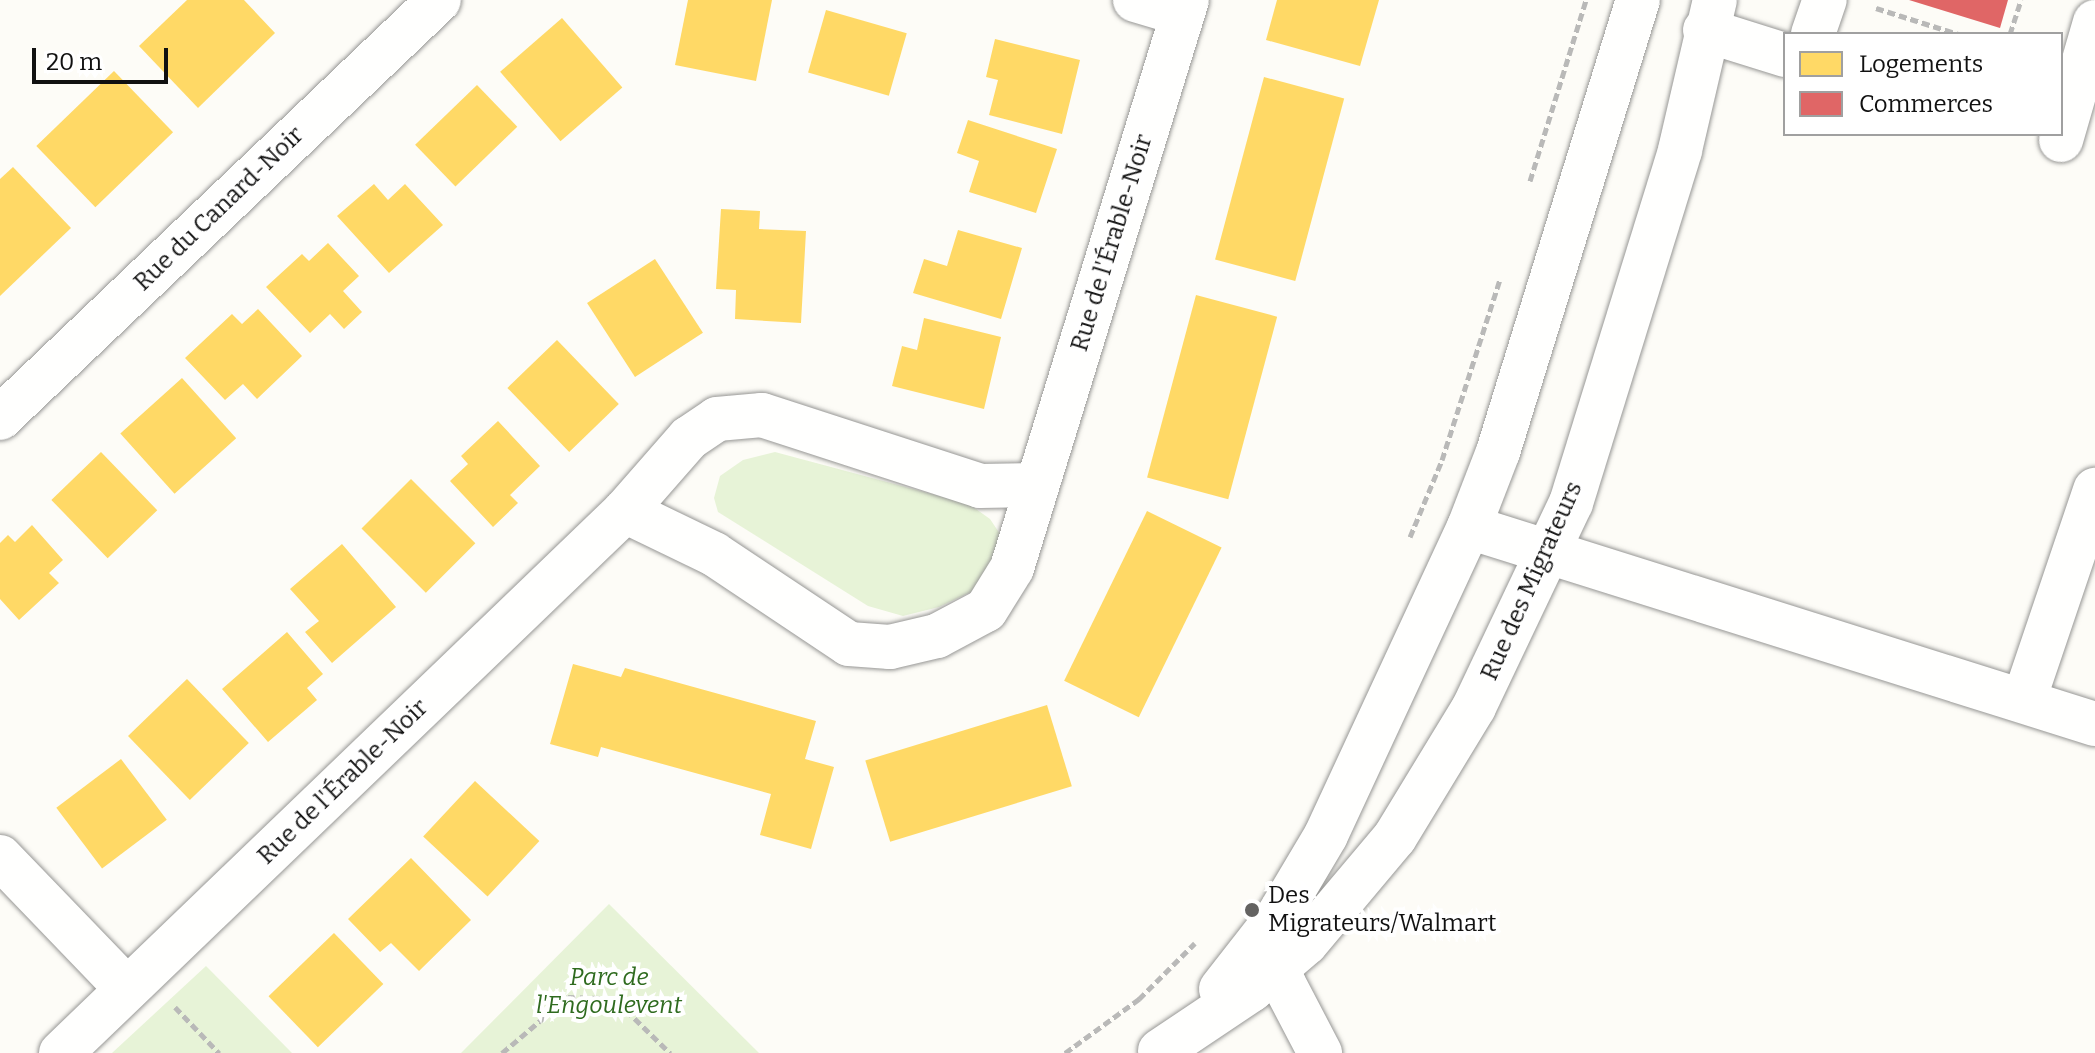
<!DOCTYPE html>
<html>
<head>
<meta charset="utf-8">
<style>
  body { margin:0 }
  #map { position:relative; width:2095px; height:1053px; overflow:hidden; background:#fdfcf7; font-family:Bitter,serif }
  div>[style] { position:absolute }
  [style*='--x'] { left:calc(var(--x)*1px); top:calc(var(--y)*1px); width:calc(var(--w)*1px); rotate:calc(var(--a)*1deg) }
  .green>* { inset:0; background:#e7f3d7 }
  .homes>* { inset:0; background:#ffd966; transform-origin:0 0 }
  .shops>* { inset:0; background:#e06666 }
  .path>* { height:5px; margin-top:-2.5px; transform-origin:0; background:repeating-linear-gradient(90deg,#b9b9b8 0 8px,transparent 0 12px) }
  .roads { filter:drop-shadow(0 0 2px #979795) drop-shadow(0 0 2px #979795) }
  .minor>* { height:44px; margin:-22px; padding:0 22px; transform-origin:22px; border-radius:22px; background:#fffffe }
  .dots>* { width:22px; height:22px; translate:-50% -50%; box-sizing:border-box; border:4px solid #fff; border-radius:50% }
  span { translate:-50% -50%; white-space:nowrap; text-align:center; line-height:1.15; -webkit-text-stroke:8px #fff; paint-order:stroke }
  .street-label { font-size:24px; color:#111 }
  .poi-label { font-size:24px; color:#111 }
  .left { translate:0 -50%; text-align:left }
  .park-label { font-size:24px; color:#2f6b1f; font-style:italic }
  .legend { position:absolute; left:1783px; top:32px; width:280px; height:104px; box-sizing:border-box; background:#fff; border:2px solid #a0a0a0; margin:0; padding:10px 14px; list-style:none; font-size:24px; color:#111 }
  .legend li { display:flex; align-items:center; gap:16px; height:40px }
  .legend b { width:40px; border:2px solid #a0a0a0 }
  .scale { position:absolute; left:32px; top:48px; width:136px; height:36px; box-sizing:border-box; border:4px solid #111; border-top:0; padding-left:10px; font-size:24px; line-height:28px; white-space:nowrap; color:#111; -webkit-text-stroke:6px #fff; paint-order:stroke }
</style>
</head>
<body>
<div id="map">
  <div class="green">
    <div style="clip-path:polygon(775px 452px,969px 504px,990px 519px,1004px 540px,977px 589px,939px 607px,903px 616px,868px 606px,718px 512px,714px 498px,720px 476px,743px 460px)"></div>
    <div style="clip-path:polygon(609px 904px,759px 1053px,461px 1053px)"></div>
    <div style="clip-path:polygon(206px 966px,292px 1053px,112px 1053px)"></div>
  </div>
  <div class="homes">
    <div style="clip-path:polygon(187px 0,244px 0,275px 33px,198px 108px,139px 46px)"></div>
    <div style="clip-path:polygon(688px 0,772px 0,756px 81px,675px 65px)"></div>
    <div style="clip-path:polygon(1277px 0,1379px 0,1360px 66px,1266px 40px)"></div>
    <div style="left:826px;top:10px;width:84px;height:65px;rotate:16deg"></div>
    <div style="left:562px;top:18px;width:92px;height:82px;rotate:49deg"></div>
    <div style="clip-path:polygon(995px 39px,1080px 60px,1062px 134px,989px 115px,998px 80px,986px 77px)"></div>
    <div style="left:114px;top:71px;width:85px;height:108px;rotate:46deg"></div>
    <div style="left:1264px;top:77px;width:83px;height:189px;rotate:15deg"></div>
    <div style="left:477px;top:85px;width:58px;height:86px;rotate:46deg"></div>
    <div style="clip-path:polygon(968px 120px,1057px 149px,1036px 213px,969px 192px,979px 161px,957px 153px)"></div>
    <div style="clip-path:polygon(13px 167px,71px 228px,0 296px,0 179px)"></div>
    <div style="clip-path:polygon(374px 184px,388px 200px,405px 184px,443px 225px,389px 273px,337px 216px)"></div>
    <div style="clip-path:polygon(721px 209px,760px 211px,759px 229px,806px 231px,801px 323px,735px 319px,736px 290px,716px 289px)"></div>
    <div style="clip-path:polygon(958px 230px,1022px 248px,1001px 319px,913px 293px,924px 259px,947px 266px)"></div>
    <div style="clip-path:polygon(328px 243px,359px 276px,343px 291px,362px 312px,344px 329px,330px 314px,310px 333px,266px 287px,302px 254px,309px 261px)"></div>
    <div style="left:655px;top:259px;width:88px;height:81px;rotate:57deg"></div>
    <div style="left:1196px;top:295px;width:84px;height:189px;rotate:15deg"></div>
    <div style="clip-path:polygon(258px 309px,302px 356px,257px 399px,243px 384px,225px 400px,185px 358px,232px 314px,242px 324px)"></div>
    <div style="clip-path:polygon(924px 318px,1001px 337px,984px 409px,892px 386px,902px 346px,917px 350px)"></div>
    <div style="left:557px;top:340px;width:89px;height:69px;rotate:46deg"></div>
    <div style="left:182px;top:378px;width:81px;height:83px;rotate:48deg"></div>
    <div style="clip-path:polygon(498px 421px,540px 466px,510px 495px,518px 503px,493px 527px,450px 481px,468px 464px,461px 456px)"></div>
    <div style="left:101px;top:452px;width:81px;height:69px;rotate:46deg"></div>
    <div style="left:411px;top:479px;width:91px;height:70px;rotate:45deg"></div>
    <div style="left:1147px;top:511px;width:83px;height:189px;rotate:26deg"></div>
    <div style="clip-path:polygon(32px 525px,63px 560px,49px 573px,59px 583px,19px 620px,0 599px,0 543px,8px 535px,15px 542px)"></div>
    <div style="clip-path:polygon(342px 544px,396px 607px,332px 663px,305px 632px,319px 621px,290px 589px)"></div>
    <div style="clip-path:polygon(287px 632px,323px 674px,307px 688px,317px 700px,268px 742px,222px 689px)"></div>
    <div style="clip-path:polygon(573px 664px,621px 677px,625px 668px,816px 721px,805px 759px,834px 767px,811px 849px,760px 835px,771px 794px,601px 747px,598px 757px,550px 744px)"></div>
    <div style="left:187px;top:679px;width:89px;height:82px;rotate:46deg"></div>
    <div style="left:1047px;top:705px;width:85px;height:190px;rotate:73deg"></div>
    <div style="left:121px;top:759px;width:76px;height:81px;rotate:53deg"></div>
    <div style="left:475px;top:781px;width:88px;height:76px;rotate:43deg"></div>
    <div style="clip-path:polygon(411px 858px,471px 920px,419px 971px,391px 943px,380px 952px,348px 919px)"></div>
    <div style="left:334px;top:933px;width:71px;height:91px;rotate:46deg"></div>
  </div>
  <div class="shops">
    <div style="clip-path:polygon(1909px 0,2008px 0,2000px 28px)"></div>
  </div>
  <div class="path">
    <div style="--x:1876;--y:8;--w:86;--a:17.6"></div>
    <div style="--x:2010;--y:34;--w:36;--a:-72"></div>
    <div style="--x:1530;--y:181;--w:189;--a:-72.8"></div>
    <div style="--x:1410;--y:537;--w:83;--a:-67.4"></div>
    <div style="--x:1442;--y:460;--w:190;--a:-72.2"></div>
    <div style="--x:175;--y:1007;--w:64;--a:46.3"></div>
    <div style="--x:502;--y:1053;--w:87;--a:-40.3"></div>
    <div style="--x:568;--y:997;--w:32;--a:2"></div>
    <div style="--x:600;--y:998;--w:29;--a:25"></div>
    <div style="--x:626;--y:1010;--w:62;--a:44.3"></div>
    <div style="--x:1065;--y:1053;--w:92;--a:-36.1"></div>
    <div style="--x:1139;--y:999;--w:79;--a:-45"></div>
  </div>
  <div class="roads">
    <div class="minor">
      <div style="--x:1135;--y:0;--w:49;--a:16.6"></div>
      <div style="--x:1705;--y:30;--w:84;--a:17.4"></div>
      <div style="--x:1813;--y:34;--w:36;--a:-71"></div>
      <div style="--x:2061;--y:140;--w:123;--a:-73.9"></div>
      <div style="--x:0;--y:418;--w:606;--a:-43.6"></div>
      <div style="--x:625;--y:511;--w:99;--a:25.8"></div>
      <div style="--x:714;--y:554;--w:162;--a:33.7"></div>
      <div style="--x:849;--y:644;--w:41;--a:4.2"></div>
      <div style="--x:890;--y:647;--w:48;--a:-13.2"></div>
      <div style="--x:937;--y:636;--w:55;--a:-28"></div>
      <div style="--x:986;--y:610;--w:49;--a:-58.2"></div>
      <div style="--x:1012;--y:568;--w:594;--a:-72.88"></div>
      <div style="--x:1469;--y:527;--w:656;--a:17.47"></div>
      <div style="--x:2024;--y:700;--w:222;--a:-71.3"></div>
      <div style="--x:0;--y:857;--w:183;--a:46.1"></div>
      <div style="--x:1254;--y:953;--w:43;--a:45.9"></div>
      <div style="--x:1284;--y:984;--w:78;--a:62.4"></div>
      <div style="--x:1221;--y:989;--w:93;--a:-52"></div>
      <div style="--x:1278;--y:916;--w:94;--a:-59.3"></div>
      <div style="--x:1326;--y:835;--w:340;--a:-65.1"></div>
      <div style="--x:1469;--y:527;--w:80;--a:-68.9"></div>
      <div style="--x:1498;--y:452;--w:473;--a:-72.8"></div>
      <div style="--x:1160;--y:1051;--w:110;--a:-33.8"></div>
      <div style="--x:1251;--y:990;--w:72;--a:-40.5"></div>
      <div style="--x:1306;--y:943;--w:138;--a:-50"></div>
      <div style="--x:1395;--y:837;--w:152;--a:-58.7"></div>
      <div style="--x:1474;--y:707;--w:226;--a:-64.6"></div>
      <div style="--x:1571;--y:503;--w:369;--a:-72.8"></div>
      <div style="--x:1680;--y:150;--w:154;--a:-76.9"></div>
      <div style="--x:61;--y:1053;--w:782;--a:-43.86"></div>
      <div style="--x:625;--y:511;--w:97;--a:-48.8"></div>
      <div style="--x:689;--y:438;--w:34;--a:-34"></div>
      <div style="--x:717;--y:419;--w:45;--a:-5.1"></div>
      <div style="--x:762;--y:415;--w:229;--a:18"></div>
      <div style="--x:980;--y:486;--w:57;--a:-1"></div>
    </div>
  </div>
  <div class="dots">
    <div style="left:1252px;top:910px;background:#646362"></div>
  </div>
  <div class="street-label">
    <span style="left:219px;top:209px;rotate:-44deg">Rue du Canard-Noir</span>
    <span style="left:1112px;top:243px;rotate:-73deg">Rue de l'Érable-Noir</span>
    <span style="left:1532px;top:581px;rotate:-66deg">Rue des Migrateurs</span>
    <span style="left:343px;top:782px;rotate:-44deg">Rue de l'Érable-Noir</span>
  </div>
  <div class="poi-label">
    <span class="left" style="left:1268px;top:910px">Des<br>Migrateurs/Walmart</span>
  </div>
  <div class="park-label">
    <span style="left:609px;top:992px">Parc de<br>l'Engoulevent</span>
  </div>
  <ul class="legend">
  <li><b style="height:22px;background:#ffd966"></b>Logements</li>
  <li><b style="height:22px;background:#e06666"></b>Commerces</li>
  </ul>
  <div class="scale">20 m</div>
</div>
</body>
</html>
